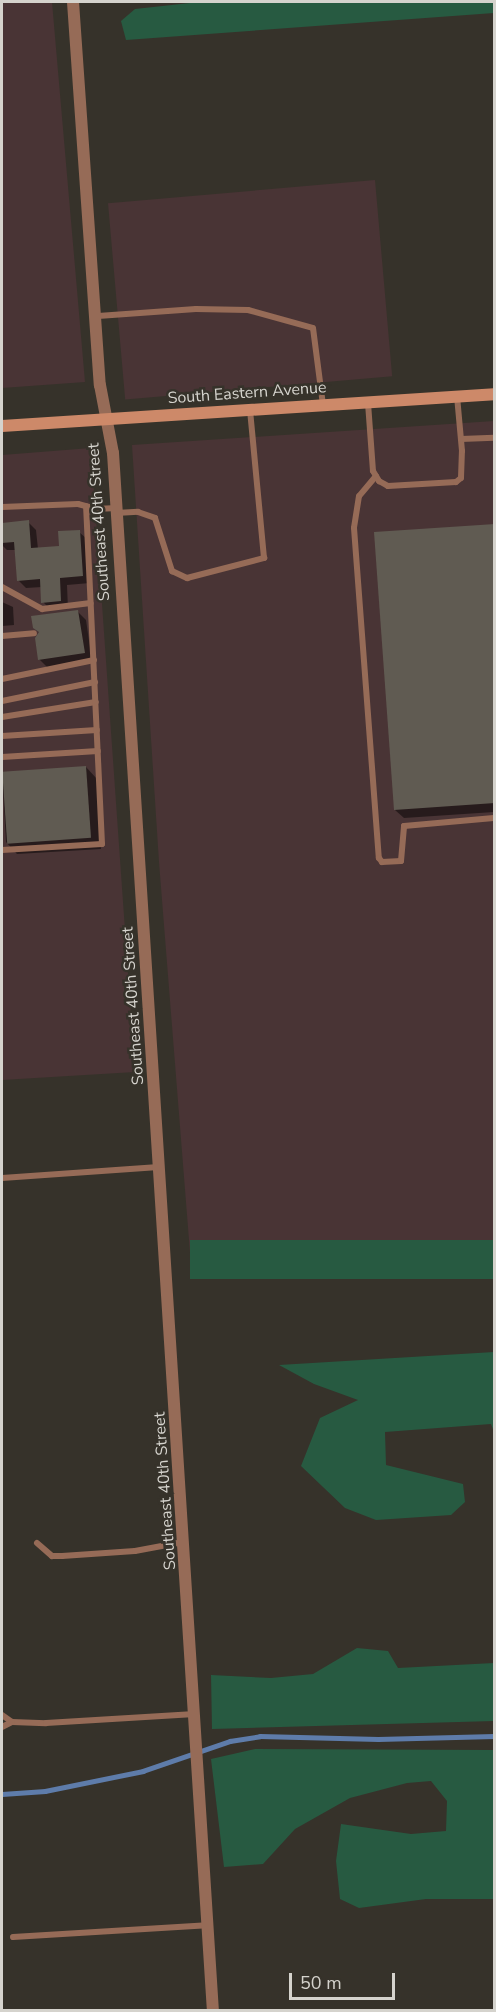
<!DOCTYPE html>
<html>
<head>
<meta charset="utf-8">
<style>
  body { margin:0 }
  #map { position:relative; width:496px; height:2012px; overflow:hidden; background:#36322a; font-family:"Nunito Sans",sans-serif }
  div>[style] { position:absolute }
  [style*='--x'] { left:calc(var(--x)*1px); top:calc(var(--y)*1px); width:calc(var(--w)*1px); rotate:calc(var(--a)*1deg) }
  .industrial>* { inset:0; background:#493435; transform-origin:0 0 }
  .green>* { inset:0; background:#275a41; transform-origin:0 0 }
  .shadow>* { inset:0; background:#0007 }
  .stream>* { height:4.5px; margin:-2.25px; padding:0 2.25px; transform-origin:2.25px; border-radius:2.25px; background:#5e7caa }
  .building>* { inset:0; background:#605b52; transform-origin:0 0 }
  .service>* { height:6px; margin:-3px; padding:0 3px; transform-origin:3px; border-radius:3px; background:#966b57 }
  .minor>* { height:12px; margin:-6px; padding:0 6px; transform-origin:6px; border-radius:6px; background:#966b57 }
  .secondary>* { height:12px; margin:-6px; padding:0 6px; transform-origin:6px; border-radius:6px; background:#cd8969 }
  span { translate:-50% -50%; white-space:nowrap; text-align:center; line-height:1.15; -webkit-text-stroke:5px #36322a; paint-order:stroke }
  .street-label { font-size:16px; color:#d5d3cd }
  .frame { position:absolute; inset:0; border:3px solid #d5d3cd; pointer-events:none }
  .scale { position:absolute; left:289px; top:1973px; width:106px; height:27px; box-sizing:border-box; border:3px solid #d5d3cd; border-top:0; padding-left:8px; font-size:18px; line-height:21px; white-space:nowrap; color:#d5d3cd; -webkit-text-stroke:4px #36322a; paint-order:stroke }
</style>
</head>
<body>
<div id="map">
  <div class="industrial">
    <div style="clip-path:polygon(2px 2px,52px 2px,85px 382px,2px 388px)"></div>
    <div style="left:375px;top:180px;width:197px;height:268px;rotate:85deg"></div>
    <div style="clip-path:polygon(494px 421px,494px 1240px,191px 1265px,159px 862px,132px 445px)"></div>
    <div style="clip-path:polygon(91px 448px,135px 1072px,2px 1080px,2px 455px)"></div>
  </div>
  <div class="green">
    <div style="clip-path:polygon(199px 2px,494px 2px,494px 13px,126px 40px,121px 21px,135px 9px)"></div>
    <div style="left:494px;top:1240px;width:39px;height:304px;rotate:90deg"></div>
    <div style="clip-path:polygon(494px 1352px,494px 1432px,491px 1424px,385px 1432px,386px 1465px,463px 1484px,465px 1502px,451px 1515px,376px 1520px,345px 1508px,301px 1466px,320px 1418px,358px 1400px,314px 1384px,279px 1365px)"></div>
    <div style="clip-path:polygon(357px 1648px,388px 1651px,398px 1668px,494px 1663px,494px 1721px,212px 1729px,211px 1675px,271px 1678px,313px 1674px)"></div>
    <div style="clip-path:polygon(255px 1749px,494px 1750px,494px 1899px,426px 1899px,359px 1908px,340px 1899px,336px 1861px,341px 1824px,411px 1834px,446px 1831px,447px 1801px,431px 1781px,407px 1783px,350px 1798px,295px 1829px,263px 1864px,224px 1867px,211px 1759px)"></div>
  </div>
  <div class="shadow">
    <div style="clip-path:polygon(28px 522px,36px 530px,38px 549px,61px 548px,79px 532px,87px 539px,90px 583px,67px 585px,68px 609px,51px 610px,43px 602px,42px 587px,26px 588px,18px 580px,16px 550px,7px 550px,2px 545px,2px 524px)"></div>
    <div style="clip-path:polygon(494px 525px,494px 812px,404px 818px,395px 810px)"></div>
    <div style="clip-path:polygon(2px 602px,13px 607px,14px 625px,2px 626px)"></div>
    <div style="clip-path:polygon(77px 611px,86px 620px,92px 661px,48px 668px,39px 659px)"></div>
    <div style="clip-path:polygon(86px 767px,97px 779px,101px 849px,17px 854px,6px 842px,2px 773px)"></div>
  </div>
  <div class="stream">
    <div style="--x:2;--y:1794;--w:43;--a:-4"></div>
    <div style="--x:45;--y:1791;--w:100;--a:-11.5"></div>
    <div style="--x:143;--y:1771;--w:92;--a:-19"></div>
    <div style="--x:230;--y:1741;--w:30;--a:-9"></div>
    <div style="--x:260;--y:1736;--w:118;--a:1.5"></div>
    <div style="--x:378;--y:1739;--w:116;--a:-1.5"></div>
  </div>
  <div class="building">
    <div style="clip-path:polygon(29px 520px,31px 548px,59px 546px,58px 531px,80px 530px,83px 576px,60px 578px,61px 601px,41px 603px,40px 579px,17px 581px,14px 542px,2px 543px,2px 523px)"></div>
    <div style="clip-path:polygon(495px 524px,495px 803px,394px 810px,374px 532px)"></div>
    <div style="clip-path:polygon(78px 610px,85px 653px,38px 660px,35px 638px,39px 632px,33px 628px,31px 616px)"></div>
    <div style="left:86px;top:766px;width:72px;height:84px;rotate:86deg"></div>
  </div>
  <div class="service">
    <div style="--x:98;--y:316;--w:98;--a:-4.1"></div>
    <div style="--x:196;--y:309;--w:52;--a:1.1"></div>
    <div style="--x:248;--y:310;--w:67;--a:15.5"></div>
    <div style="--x:313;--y:328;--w:78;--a:82.6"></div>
    <div style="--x:368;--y:403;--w:68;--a:85.8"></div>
    <div style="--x:373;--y:471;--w:12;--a:59"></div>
    <div style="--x:379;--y:481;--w:10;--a:29"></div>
    <div style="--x:388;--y:486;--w:68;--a:-3.4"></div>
    <div style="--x:456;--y:482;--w:6;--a:-39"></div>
    <div style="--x:461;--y:478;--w:27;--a:-88"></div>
    <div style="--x:462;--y:451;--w:55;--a:-95.2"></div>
    <div style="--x:461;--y:439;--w:33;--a:-2"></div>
    <div style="--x:376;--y:476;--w:26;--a:130"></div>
    <div style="--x:359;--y:496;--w:32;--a:99"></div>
    <div style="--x:354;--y:528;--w:331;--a:85.7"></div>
    <div style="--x:379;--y:858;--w:5;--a:53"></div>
    <div style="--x:382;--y:862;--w:19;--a:-3"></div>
    <div style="--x:401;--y:861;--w:35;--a:-85"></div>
    <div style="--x:404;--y:826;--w:90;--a:-5.1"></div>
    <div style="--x:2;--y:507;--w:76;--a:-2.3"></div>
    <div style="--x:78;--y:504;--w:20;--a:15"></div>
    <div style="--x:97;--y:509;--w:19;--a:-3"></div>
    <div style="--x:116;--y:513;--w:22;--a:-3"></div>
    <div style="--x:138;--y:512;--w:18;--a:19"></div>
    <div style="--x:155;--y:518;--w:56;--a:72.2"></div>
    <div style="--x:172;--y:571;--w:17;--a:25"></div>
    <div style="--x:187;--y:578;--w:80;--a:-14.6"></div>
    <div style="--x:264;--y:558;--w:149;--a:-95.4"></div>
    <div style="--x:2;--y:587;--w:46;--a:28.8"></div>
    <div style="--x:42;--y:609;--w:49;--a:-7"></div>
    <div style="--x:2;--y:636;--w:32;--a:-5"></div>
    <div style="--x:2;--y:679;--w:94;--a:-11.7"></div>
    <div style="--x:2;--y:701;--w:95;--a:-11.5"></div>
    <div style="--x:2;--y:717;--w:95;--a:-9.1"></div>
    <div style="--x:2;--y:736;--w:95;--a:-3.6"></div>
    <div style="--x:2;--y:757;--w:96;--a:-3.6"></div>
    <div style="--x:2;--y:850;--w:100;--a:-3.4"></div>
    <div style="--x:102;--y:844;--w:338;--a:-92.7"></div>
    <div style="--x:2;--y:1178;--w:157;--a:-4"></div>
    <div style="--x:37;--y:1543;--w:20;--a:41"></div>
    <div style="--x:52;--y:1556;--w:10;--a:0"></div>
    <div style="--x:62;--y:1556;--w:73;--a:-3.9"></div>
    <div style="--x:135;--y:1551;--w:49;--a:-10.6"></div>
    <div style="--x:2;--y:1715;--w:12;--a:35"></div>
    <div style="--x:12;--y:1722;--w:34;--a:2"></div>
    <div style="--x:46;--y:1723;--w:149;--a:-3.5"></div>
    <div style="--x:2;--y:1727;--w:11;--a:-27"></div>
    <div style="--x:13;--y:1937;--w:194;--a:-3.5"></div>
  </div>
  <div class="minor">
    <div style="--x:73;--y:2;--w:384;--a:86"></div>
    <div style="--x:100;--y:385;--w:69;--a:79.2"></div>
    <div style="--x:113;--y:453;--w:1560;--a:86.33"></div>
  </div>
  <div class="secondary">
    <div style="--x:2;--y:426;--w:493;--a:-3.7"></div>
  </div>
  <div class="street-label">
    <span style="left:247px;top:393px;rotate:-4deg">South Eastern Avenue</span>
    <span style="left:99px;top:522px;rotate:-94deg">Southeast 40th Street</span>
    <span style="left:133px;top:1006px;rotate:-94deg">Southeast 40th Street</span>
    <span style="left:165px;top:1491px;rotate:-94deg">Southeast 40th Street</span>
  </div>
  <div class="frame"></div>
  <div class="scale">50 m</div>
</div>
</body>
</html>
